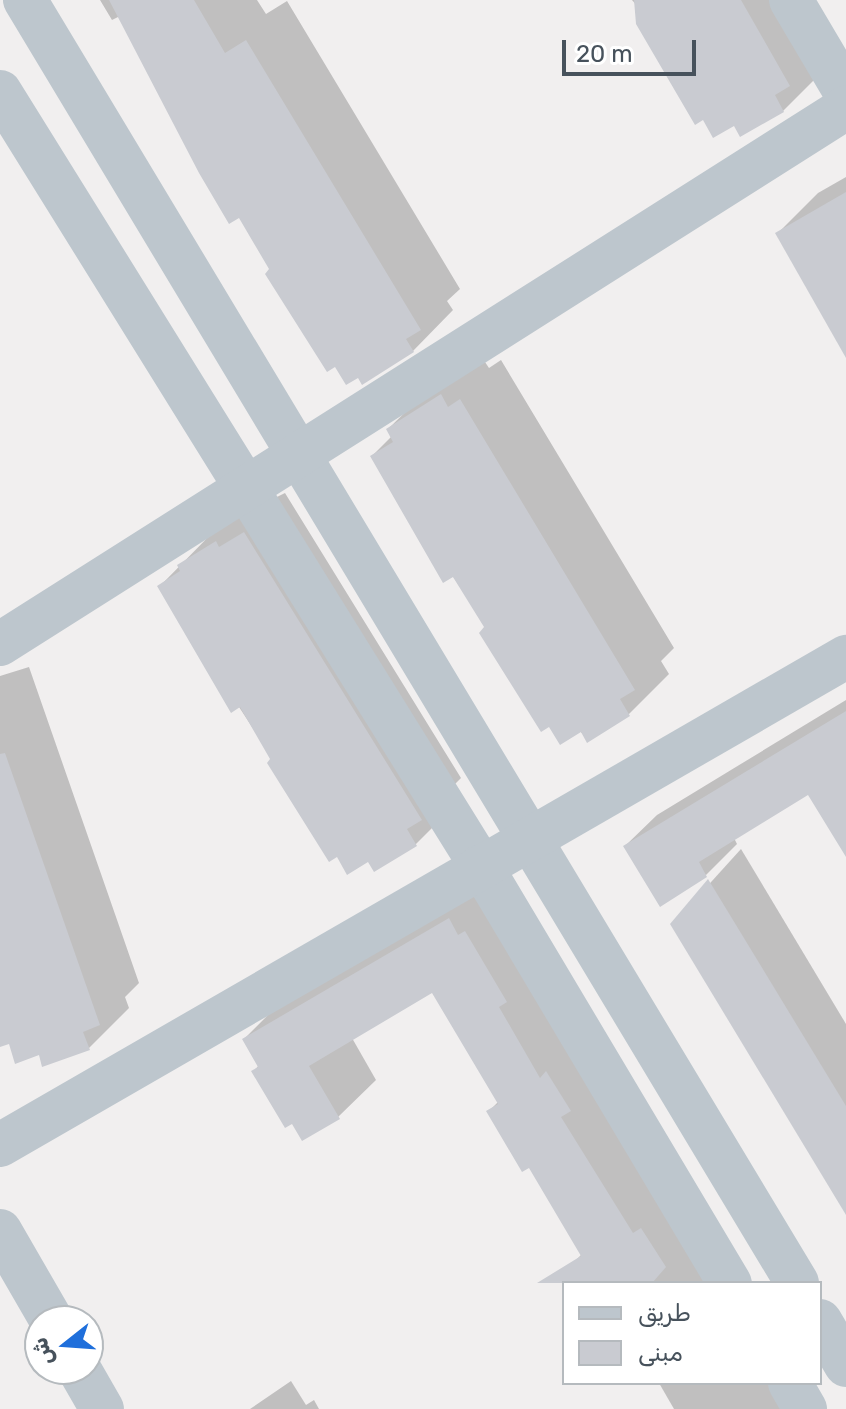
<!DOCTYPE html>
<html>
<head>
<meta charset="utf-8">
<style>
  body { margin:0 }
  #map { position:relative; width:846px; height:1409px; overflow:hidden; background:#f1efef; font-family:Rubik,"Noto Sans Arabic",sans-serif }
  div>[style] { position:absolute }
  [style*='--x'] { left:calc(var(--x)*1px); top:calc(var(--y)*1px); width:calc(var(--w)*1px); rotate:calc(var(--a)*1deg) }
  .shadow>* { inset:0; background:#0003 }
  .building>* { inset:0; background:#c9cbd1 }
  .street>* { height:44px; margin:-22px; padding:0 22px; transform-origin:22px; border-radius:22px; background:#bdc6cd }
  span { translate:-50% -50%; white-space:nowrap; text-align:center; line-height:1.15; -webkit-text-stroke:6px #fff; paint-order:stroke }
  .legend { position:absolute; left:562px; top:1281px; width:260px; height:104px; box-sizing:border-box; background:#fff; border:2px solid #b5babe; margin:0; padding:10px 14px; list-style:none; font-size:24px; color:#47525c }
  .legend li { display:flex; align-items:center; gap:16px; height:40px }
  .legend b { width:40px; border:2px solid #b5babe }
  .north { position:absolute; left:24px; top:1305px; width:80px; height:80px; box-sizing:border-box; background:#fff; border:2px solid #b5babe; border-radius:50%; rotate:253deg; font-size:22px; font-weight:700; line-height:32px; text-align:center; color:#47525c }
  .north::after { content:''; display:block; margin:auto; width:28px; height:36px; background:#1f6fdb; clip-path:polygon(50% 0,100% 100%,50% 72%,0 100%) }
  .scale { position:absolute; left:562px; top:40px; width:134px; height:36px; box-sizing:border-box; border:4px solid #47525c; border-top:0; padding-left:10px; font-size:24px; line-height:28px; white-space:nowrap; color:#47525c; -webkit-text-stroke:6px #fff; paint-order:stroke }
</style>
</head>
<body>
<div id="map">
  <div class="shadow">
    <div style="clip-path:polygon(100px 0,257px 0,266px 14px,287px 1px,460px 289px,447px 301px,453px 310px,413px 351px,120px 16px,112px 20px)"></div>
    <div style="clip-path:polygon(632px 0,804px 0,824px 70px,783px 111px,735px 124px)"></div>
    <div style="clip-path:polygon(846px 177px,846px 354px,778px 233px,818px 193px)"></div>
    <div style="clip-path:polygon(481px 356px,489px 368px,501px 360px,674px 648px,661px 661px,669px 674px,629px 714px,588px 740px,487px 627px,372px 456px,392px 436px,388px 429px,429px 389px)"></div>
    <div style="clip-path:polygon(285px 493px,461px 778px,448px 791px,456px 804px,416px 844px,368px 860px,273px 759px,160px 586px,220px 525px)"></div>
    <div style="clip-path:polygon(29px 667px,139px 983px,125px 997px,129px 1008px,89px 1048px,0 1041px,0 676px)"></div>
    <div style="clip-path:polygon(846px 700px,846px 849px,809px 792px,734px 838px,737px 844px,706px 875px,625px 846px,657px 815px)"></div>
    <div style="clip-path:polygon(741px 849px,846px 1024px,846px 1211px,673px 924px)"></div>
    <div style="clip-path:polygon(486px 882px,723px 1283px,586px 1283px,574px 1262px,582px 1254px,530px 1166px,488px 1112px,499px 1101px,433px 990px,352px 1038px,376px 1080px,338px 1117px,254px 1071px,259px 1065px,244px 1039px,281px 1002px)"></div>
    <div style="clip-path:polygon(291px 1381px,306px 1405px,314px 1400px,319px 1409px,250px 1409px)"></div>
    <div style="clip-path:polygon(659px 1383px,783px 1383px,795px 1409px,674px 1409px)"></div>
  </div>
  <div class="building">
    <div style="clip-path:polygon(109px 0,194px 0,225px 53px,246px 40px,421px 330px,406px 339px,414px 352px,362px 385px,358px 378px,346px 385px,335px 367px,327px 372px,265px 274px,269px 269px,239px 218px,229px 224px,199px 173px)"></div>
    <div style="clip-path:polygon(634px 0,741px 0,790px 86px,775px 95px,784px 112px,740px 137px,734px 126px,713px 138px,703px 120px,695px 125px,636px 24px)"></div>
    <div style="clip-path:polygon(846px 192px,846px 358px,775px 233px)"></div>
    <div style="clip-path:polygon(441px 394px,448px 407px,460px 399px,635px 690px,620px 699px,630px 716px,587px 743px,581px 732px,560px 745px,549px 727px,541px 732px,479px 633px,484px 627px,453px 577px,443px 583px,370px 456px,393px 442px,386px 429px)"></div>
    <div style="clip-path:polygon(244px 532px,422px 820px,407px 829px,417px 846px,374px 872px,368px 862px,347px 875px,337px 857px,329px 862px,267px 763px,270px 759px,240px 707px,231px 713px,157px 586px,180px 571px,177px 565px,216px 541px,219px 547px)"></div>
    <div style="clip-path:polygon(846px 711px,846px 857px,808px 795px,699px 862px,707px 877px,660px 907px,623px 846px)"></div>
    <div style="clip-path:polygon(5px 753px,100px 1025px,83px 1032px,90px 1050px,42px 1067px,39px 1055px,15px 1064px,9px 1044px,0 1047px,0 754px)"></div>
    <div style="clip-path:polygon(708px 879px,846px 1106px,846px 1215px,670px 924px)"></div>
    <div style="clip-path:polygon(449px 918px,458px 935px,465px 931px,507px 1002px,499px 1007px,540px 1078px,546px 1071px,571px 1111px,561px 1117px,633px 1233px,641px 1228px,666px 1267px,652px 1283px,537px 1283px,581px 1256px,529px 1168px,522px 1172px,486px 1111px,498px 1104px,432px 993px,309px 1066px,340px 1119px,302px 1141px,292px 1124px,285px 1128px,251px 1071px,258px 1067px,242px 1039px)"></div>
  </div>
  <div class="street">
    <div style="--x:25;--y:0;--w:1497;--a:58.96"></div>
    <div style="--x:791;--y:0;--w:108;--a:59.4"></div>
    <div style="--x:0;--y:92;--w:911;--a:58.14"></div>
    <div style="--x:481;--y:866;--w:486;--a:59.2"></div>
    <div style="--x:0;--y:644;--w:1002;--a:-32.36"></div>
    <div style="--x:0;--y:1145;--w:977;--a:-29.98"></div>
    <div style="--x:0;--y:1231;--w:104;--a:60"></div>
    <div style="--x:820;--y:1321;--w:51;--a:59.4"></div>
    <div style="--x:79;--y:1369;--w:46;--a:60.1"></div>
    <div style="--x:790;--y:1383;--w:30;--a:60"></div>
  </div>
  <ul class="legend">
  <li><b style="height:10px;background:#bdc6cd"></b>طريق</li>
  <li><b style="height:22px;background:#c9cbd1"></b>مبنى</li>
  </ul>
  <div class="north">ش</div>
  <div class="scale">20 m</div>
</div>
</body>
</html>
